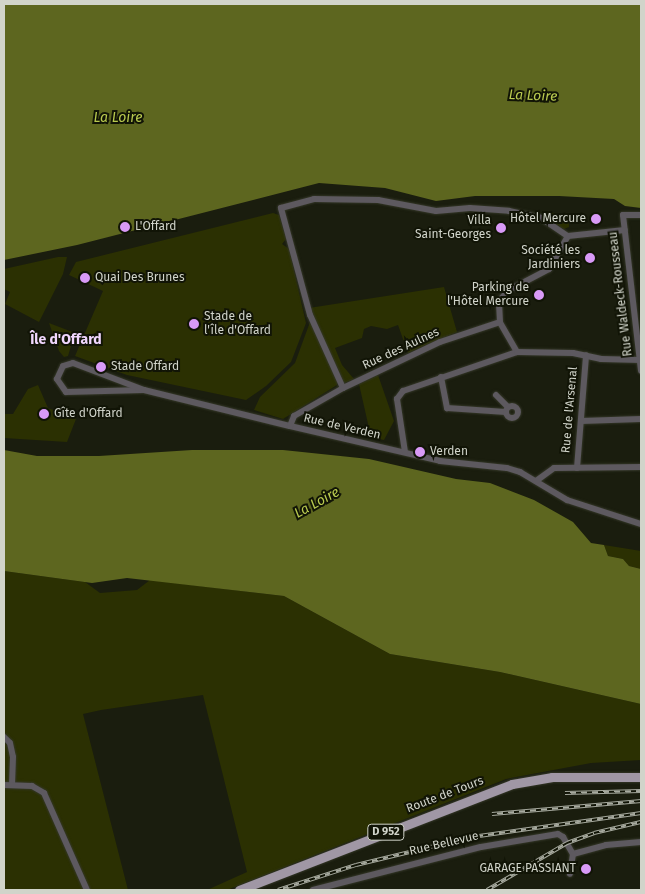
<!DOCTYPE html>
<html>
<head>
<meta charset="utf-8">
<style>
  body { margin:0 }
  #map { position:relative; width:645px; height:894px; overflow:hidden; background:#1a1d0e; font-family:"Fira Sans",sans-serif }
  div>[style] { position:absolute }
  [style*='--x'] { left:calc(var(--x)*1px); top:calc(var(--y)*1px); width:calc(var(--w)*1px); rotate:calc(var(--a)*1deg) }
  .green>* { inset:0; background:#2b3002 }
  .water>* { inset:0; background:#5d661f }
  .roads { filter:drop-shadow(0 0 1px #343728) drop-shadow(0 0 1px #343728) }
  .minor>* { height:6px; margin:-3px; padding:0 3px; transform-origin:3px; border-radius:3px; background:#5d595f }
  .minor>.ring { margin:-3px; padding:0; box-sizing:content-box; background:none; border:6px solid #5d595f; border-radius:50% }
  .major>* { height:9px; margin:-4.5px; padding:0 4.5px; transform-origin:4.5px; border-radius:4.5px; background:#a097a5 }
  .rail>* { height:4px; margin-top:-2px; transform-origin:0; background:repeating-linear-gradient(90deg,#111406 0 5.5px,#a6a99e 0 11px); box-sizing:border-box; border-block:1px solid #a6a99e }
  .dots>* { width:14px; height:14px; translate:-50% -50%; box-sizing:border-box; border:2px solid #111406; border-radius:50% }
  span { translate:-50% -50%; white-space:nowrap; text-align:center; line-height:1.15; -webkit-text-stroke:4px #111406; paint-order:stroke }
  .shield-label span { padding:1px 4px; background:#111406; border:1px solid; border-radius:4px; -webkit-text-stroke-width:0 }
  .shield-label { font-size:11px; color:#d1d4ca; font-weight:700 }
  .poi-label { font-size:12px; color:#d1d4ca }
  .right { translate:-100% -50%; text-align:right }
  .left { translate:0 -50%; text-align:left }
  .street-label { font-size:12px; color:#d1d4ca }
  .water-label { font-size:14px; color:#b9ca4f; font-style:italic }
  .neighbourhood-label { font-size:14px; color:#f1d7fe; font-weight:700 }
  .frame { position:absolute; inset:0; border:5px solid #d1d4ca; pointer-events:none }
</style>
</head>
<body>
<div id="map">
  <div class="green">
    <div style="clip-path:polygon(547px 211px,556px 214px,568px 213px,569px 227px,564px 229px,543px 217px)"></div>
    <div style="clip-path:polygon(273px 213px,279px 215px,286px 239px,282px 244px,289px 249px,306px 323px,291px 362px,266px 386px,246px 400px,127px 375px,75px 356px,103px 291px,69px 275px,76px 262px)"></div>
    <div style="clip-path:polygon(58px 257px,67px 257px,63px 274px,39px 322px,5px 304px,10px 292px,4px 289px,4px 269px)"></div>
    <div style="clip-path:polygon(444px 287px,457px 332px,408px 353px,398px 325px,387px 329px,371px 326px,364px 329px,362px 338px,335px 348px,342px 365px,354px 379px,344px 383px,309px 308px)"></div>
    <div style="clip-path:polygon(310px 322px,337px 379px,337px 385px,283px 419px,254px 410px,260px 397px,295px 363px)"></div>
    <div style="clip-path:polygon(49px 323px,75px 333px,68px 356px,64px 357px,59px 351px)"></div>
    <div style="clip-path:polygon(378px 375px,394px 421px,384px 440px,371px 437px,359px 384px)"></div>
    <div style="clip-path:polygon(38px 385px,48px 408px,76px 419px,67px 442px,4px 438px,4px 414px,13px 414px,28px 389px)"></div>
    <div style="clip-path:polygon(604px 545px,641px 551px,641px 569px,629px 566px,623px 559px,608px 556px)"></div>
    <div style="clip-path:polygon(4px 571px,85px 582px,100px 593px,137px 590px,150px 580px,284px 596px,390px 654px,500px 672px,641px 704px,641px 760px,591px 763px,506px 779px,227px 890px,207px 890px,247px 872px,203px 695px,101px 710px,83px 714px,128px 890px,4px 890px)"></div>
  </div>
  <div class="water">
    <div style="clip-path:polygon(4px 4px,641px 4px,641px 208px,625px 206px,614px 199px,559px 196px,475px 196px,436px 201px,385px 188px,319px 183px,77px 245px,4px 260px)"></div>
    <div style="clip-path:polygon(4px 450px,37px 456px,99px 456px,192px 450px,283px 450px,369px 459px,456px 479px,490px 483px,534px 500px,573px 522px,591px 543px,604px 545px,608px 556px,623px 559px,629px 566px,641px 569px,641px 704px,500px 672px,390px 654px,284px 596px,127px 578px,92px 583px,4px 571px)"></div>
  </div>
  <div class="roads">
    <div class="minor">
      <div style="--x:641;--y:215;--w:18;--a:180"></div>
      <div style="--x:623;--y:215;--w:157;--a:83.4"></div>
      <div style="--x:568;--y:236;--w:57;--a:-6"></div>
      <div style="--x:517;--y:352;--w:34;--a:-120"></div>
      <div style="--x:500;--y:322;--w:21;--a:-93"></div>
      <div style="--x:499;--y:301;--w:15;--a:-48"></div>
      <div style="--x:509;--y:290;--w:45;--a:-27.7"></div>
      <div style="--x:549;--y:269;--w:38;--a:-60"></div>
      <div style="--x:441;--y:377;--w:32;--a:79"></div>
      <div style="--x:447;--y:408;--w:59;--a:3.9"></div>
      <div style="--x:343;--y:388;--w:80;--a:-114.3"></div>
      <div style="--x:310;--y:315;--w:111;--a:-105.2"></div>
      <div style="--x:281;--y:208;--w:34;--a:-15"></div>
      <div style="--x:314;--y:199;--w:64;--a:0.9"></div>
      <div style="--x:378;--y:200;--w:59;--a:10.7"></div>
      <div style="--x:436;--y:211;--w:34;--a:-5"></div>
      <div style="--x:470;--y:208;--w:39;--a:4"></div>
      <div style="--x:509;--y:211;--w:33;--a:12"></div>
      <div style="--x:541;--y:218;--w:32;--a:34"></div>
      <div style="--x:144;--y:390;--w:78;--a:178.5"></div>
      <div style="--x:66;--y:392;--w:16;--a:-125"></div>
      <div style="--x:57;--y:379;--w:14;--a:-65"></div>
      <div style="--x:63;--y:366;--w:10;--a:-17"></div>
      <div style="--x:73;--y:363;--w:76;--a:20.8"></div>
      <div style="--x:144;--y:390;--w:150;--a:13.9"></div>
      <div style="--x:290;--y:426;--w:154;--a:13.1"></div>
      <div style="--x:440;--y:461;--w:67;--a:6"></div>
      <div style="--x:507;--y:468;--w:14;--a:17"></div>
      <div style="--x:520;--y:472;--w:55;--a:30.8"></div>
      <div style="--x:567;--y:500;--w:78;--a:18"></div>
      <div style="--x:496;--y:395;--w:17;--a:45"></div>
      <div class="ring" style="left:506px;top:406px;width:6px;height:6px"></div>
      <div style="--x:581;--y:421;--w:60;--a:-1.9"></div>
      <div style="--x:290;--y:426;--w:11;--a:-68"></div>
      <div style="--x:294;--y:416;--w:56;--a:-29.7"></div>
      <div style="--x:343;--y:388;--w:107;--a:-25.4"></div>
      <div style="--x:440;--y:342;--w:63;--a:-18.4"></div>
      <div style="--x:405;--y:452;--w:54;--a:-98.6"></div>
      <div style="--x:397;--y:399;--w:10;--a:-53"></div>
      <div style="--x:403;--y:391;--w:120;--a:-18.9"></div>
      <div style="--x:517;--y:352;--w:56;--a:1"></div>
      <div style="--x:573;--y:353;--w:29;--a:12"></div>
      <div style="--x:601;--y:359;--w:40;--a:1.4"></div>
      <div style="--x:577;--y:468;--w:113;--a:-85.4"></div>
      <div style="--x:536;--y:481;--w:22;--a:-36"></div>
      <div style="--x:554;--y:468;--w:87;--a:-0.7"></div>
      <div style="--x:4;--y:737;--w:8;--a:45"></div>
      <div style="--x:10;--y:743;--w:14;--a:78"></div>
      <div style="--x:13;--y:757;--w:27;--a:92"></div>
      <div style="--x:4;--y:785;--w:28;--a:2"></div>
      <div style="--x:32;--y:786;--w:14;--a:30"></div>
      <div style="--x:44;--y:793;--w:106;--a:66.1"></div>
      <div style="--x:573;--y:854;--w:34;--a:-15"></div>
      <div style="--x:606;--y:845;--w:35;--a:-5"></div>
      <div style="--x:313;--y:890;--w:173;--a:-14.4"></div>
      <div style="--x:481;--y:847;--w:78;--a:-9.6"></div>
      <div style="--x:558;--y:834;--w:6;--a:31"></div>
      <div style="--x:563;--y:837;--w:20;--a:60"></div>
      <div style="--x:573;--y:854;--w:20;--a:99"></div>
    </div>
    <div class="major">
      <div style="--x:239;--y:890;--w:293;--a:-21.2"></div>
      <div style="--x:512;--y:784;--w:41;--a:-9.9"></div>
      <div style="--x:552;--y:777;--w:89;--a:0"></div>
    </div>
  </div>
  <div class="rail">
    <div style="--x:565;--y:793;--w:76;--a:-1.5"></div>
    <div style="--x:492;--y:814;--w:150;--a:-5"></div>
    <div style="--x:278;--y:890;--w:82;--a:-17.8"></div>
    <div style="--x:356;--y:865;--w:119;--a:-13.6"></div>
    <div style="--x:472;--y:837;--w:171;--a:-8.1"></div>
    <div style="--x:487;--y:890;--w:93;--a:-30.4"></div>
    <div style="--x:567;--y:843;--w:29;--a:-20"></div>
    <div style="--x:594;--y:833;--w:48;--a:-13.2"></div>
  </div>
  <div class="dots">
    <div style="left:596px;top:219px;background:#d99af7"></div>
    <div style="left:125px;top:227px;background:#d99af7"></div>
    <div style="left:501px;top:228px;background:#d99af7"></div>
    <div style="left:590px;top:258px;background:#d99af7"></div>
    <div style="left:85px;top:278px;background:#d99af7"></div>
    <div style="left:539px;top:295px;background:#d99af7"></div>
    <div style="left:194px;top:324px;background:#d99af7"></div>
    <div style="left:101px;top:367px;background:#d99af7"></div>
    <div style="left:44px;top:414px;background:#d99af7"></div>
    <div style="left:420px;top:452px;background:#d99af7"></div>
    <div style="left:586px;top:869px;background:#d99af7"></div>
  </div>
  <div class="shield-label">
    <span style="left:386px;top:832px">D 952</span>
  </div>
  <div class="poi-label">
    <span class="right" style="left:586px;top:219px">Hôtel Mercure</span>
    <span class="right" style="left:491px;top:228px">Villa<br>Saint-Georges</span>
    <span class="left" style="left:135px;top:227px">L'Offard</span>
    <span class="right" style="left:580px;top:258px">Société les<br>Jardiniers</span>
    <span class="left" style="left:95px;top:278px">Quai Des Brunes</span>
    <span class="right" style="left:529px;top:295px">Parking de<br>l'Hôtel Mercure</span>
    <span class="left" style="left:204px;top:324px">Stade de<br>l'île d'Offard</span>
    <span class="left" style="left:111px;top:367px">Stade Offard</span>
    <span class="left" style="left:54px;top:414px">Gîte d'Offard</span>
    <span class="left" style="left:430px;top:452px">Verden</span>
    <span class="right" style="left:576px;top:869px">GARAGE PASSIANT</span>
  </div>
  <div class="street-label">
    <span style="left:621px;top:294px;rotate:-97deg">Rue Waldeck-Rousseau</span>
    <span style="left:401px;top:349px;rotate:-25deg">Rue des Aulnes</span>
    <span style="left:570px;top:410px;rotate:-85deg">Rue de l'Arsenal</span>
    <span style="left:342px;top:427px;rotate:13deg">Rue de Verden</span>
    <span style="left:445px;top:795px;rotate:-21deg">Route de Tours</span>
    <span style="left:444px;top:844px;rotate:-13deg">Rue Bellevue</span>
  </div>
  <div class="water-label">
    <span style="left:533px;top:96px;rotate:2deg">La Loire</span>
    <span style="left:118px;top:118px">La Loire</span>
    <span style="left:317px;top:503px;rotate:-29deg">La Loire</span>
  </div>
  <div class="neighbourhood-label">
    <span style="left:66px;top:340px">Île d'Offard</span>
  </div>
  <div class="frame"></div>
</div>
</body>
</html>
